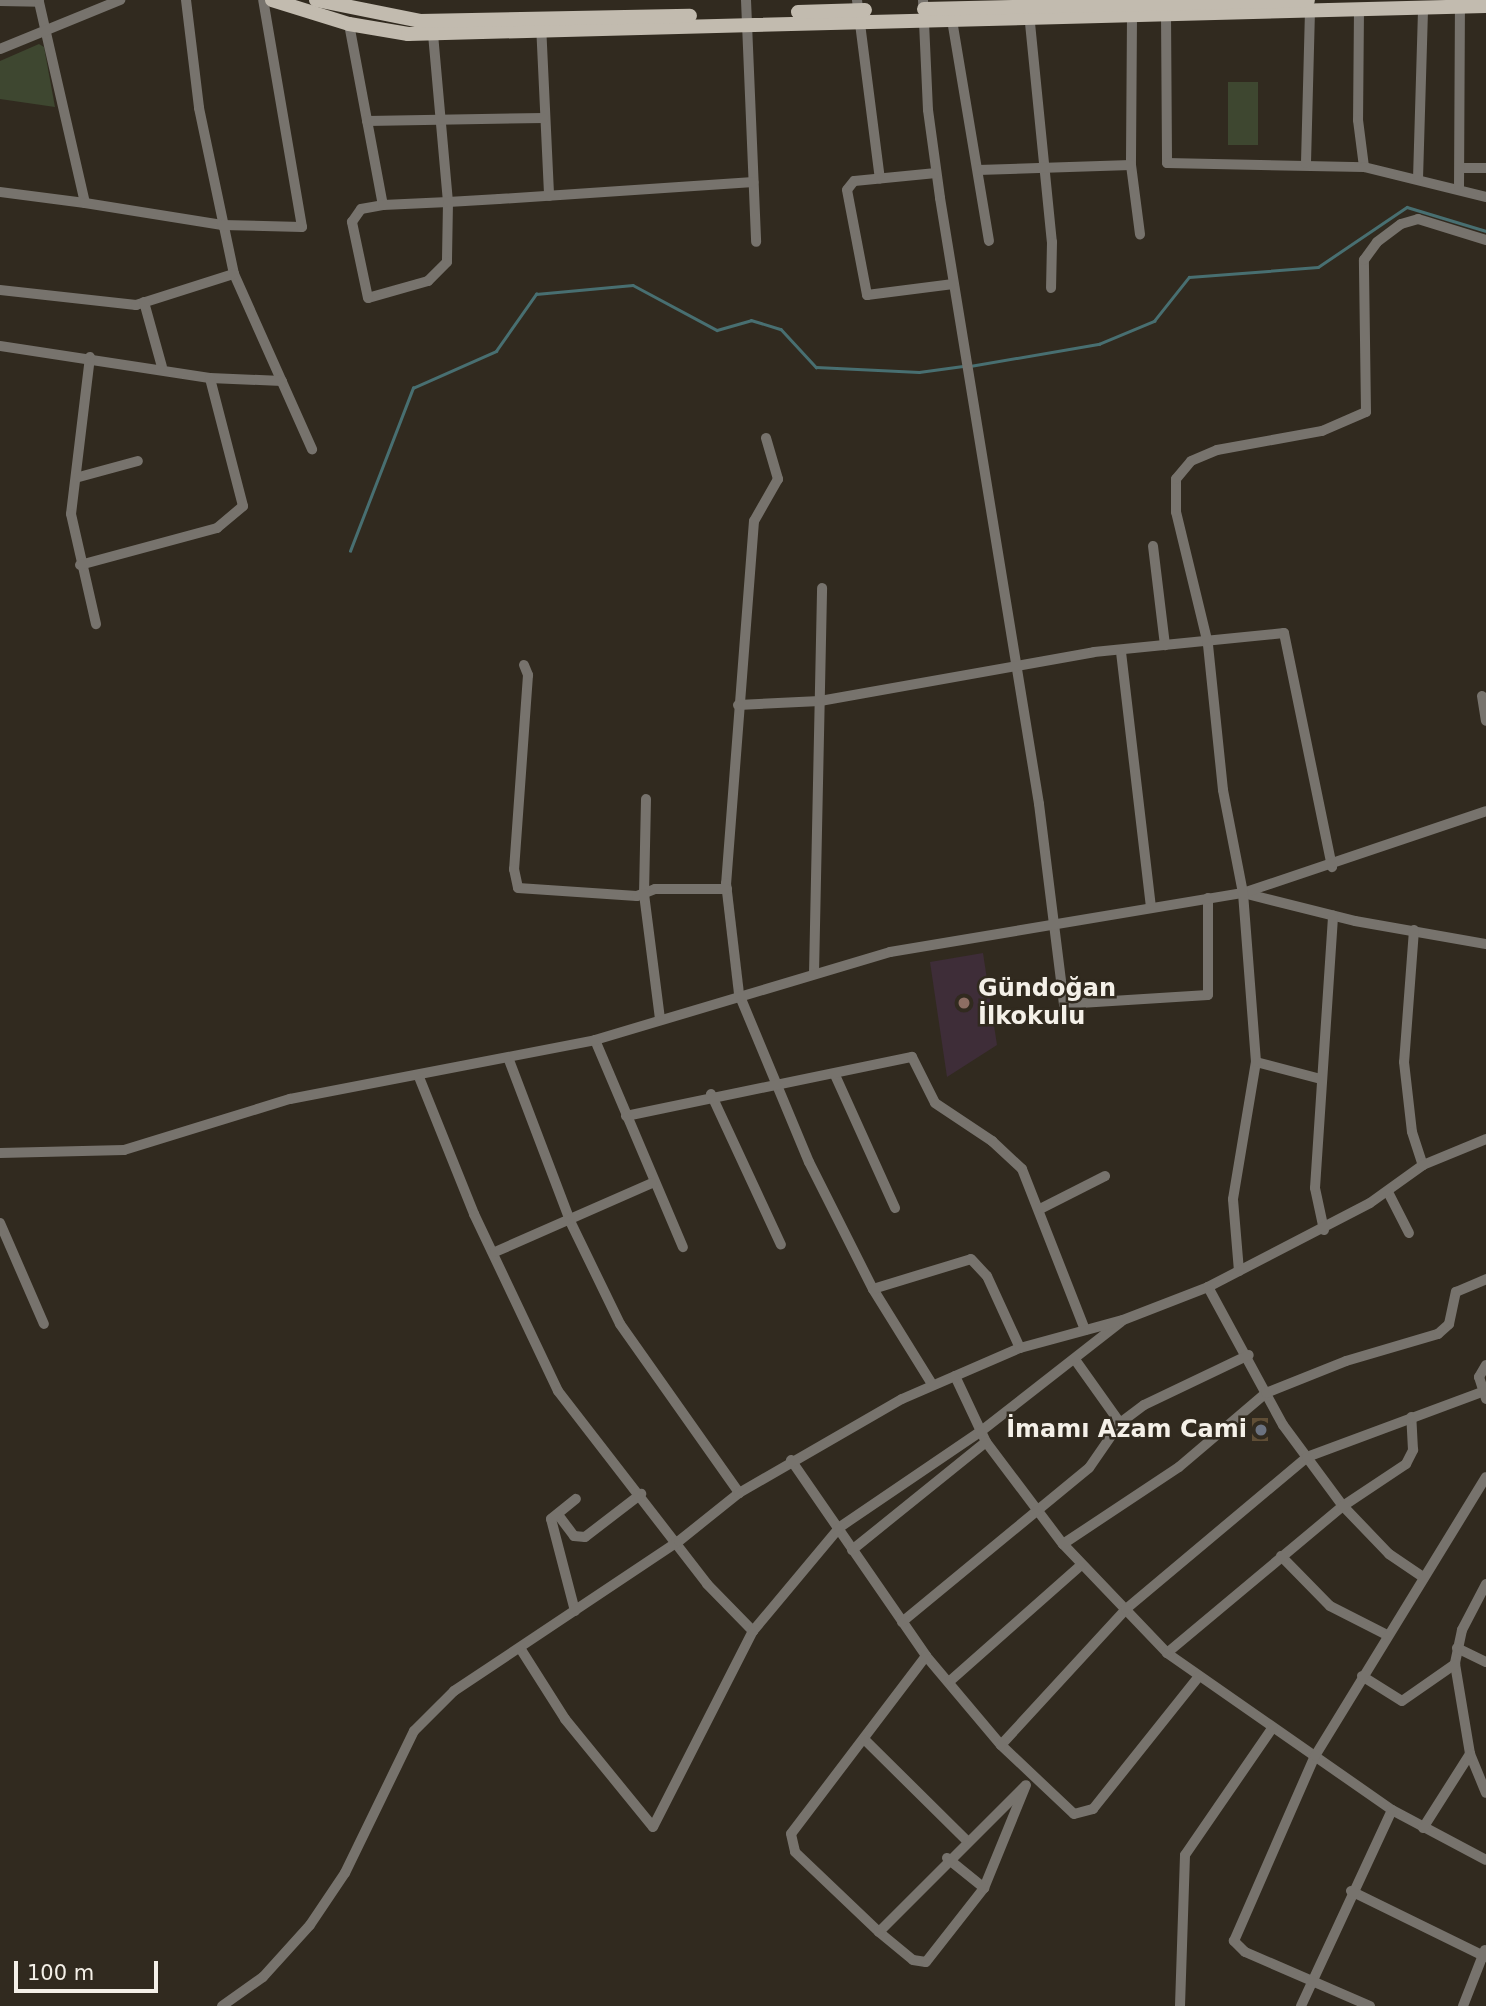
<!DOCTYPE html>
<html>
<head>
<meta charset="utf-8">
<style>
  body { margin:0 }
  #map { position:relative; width:1486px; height:2006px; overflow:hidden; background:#312a1f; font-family:"DejaVu Sans",sans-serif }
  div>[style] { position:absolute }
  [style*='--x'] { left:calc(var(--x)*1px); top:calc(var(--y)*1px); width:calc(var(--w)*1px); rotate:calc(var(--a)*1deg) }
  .education>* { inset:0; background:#3e2d38 }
  .green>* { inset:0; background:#3e4730; transform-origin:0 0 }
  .stream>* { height:2.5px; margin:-1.25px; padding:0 1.25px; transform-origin:1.25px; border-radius:1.25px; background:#486f71 }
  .building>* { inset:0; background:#604e36; transform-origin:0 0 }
  .minor>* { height:10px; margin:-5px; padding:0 5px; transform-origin:5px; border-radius:5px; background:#77736d }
  .major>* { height:14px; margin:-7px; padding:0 7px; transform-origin:7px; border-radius:7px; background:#c2bbaf }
  .dots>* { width:19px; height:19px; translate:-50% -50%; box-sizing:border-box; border:4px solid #312a1f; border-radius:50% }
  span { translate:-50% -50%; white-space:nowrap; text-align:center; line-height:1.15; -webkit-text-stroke:5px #312a1f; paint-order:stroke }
  .poi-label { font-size:24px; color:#f4f0e8; font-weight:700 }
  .left { translate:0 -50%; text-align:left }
  .right { translate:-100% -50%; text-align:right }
  .scale { position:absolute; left:14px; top:1961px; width:144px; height:32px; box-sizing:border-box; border:4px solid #f4f0e8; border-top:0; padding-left:9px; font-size:21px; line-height:24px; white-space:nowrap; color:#f4f0e8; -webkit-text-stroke:5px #312a1f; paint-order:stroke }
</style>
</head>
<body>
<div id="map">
  <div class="education">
    <div style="clip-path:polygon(983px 953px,997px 1045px,947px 1077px,930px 962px)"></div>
  </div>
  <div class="green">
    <div style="clip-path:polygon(39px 44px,44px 47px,55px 107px,0 99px,0 61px)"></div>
    <div style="left:1228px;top:82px;width:30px;height:63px"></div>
  </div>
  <div class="stream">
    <div style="--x:970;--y:366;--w:131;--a:-9.7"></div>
    <div style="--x:1099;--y:344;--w:60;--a:-22.7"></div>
    <div style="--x:1154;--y:321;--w:56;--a:-51.5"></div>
    <div style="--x:1189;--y:277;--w:129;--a:-4.4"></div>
    <div style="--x:1318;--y:267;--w:107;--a:-34"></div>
    <div style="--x:1407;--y:207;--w:83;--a:16.9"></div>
    <div style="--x:350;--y:551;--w:175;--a:-68.9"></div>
    <div style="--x:413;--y:388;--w:91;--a:-24"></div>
    <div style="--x:496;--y:351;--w:70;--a:-54.9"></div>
    <div style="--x:536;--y:294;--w:97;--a:-5.3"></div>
    <div style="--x:633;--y:285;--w:95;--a:28.2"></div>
    <div style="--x:717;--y:330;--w:35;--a:-16"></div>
    <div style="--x:751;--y:320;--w:31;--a:17"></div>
    <div style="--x:781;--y:329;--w:52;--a:47.4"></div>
    <div style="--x:816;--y:367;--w:103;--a:2.8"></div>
    <div style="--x:919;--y:372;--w:44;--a:-7.8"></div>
  </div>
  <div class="building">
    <div style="left:1252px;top:1418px;width:16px;height:23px"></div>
  </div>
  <div class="minor">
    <div style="--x:186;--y:0;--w:109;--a:83.1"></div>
    <div style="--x:199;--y:108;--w:170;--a:78.1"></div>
    <div style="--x:234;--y:274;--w:192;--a:66"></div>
    <div style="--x:746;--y:0;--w:242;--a:87.6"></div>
    <div style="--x:857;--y:0;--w:180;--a:82.7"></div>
    <div style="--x:923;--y:0;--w:110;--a:87.4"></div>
    <div style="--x:928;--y:110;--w:89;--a:82.2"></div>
    <div style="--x:940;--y:198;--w:614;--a:80.72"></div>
    <div style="--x:1039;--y:804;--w:202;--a:82.9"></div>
    <div style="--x:1064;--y:1004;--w:144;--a:-3.6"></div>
    <div style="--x:1208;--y:995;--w:97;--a:-90"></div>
    <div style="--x:0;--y:1;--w:39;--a:1"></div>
    <div style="--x:39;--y:2;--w:206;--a:77.1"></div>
    <div style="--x:85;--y:203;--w:86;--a:-172.6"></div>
    <div style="--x:1359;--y:9;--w:111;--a:90.5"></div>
    <div style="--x:1358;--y:120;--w:47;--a:82.7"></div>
    <div style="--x:1029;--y:13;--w:230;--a:84.3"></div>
    <div style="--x:1052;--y:242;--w:46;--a:91.2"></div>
    <div style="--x:1166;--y:14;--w:149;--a:89.6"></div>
    <div style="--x:1167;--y:163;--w:197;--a:1.2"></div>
    <div style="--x:1364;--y:167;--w:126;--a:13.8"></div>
    <div style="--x:1132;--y:16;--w:149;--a:90.4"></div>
    <div style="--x:1131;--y:165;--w:70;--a:82.6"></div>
    <div style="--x:952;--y:20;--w:224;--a:80.5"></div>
    <div style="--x:349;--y:24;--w:184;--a:79.4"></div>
    <div style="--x:541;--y:24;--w:172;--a:87.3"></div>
    <div style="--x:433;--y:34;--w:169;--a:84.9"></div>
    <div style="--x:448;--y:202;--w:60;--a:91"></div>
    <div style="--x:447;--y:262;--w:27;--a:135"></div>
    <div style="--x:428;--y:281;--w:62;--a:164.2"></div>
    <div style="--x:368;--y:298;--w:78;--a:-101.9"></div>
    <div style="--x:352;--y:222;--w:16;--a:-55"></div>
    <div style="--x:361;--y:209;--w:22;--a:-10"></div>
    <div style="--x:383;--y:205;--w:65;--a:-2.6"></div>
    <div style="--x:448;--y:202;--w:51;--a:-3.4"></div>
    <div style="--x:499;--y:199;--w:255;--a:-3.8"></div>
    <div style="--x:0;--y:49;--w:130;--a:-22.2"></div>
    <div style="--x:367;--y:121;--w:177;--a:-1"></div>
    <div style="--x:1306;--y:163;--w:153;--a:-88.5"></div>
    <div style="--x:1461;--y:168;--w:25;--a:0"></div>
    <div style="--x:978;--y:170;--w:153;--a:-1.9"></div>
    <div style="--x:936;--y:173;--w:82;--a:174.4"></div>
    <div style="--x:854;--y:181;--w:11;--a:128"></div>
    <div style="--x:847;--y:190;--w:107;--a:79.2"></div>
    <div style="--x:867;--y:295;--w:87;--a:-7.3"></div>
    <div style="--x:1418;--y:179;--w:172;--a:-88.3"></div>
    <div style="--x:1459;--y:188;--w:182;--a:-89.7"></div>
    <div style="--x:85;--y:203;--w:139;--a:9.1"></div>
    <div style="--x:222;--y:225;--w:80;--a:1.4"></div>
    <div style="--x:302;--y:227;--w:230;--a:-99.7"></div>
    <div style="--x:0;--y:290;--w:137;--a:6.3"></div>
    <div style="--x:136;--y:305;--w:103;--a:-17.6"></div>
    <div style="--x:144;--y:302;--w:67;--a:74.5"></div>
    <div style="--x:0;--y:346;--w:212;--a:8.7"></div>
    <div style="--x:210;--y:378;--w:72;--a:2.4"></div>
    <div style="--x:90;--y:357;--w:158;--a:96.9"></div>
    <div style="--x:71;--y:514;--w:113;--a:77.2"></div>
    <div style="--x:766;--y:438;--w:43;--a:73.7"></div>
    <div style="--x:778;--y:479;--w:48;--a:119.7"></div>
    <div style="--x:754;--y:521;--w:363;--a:94.4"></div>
    <div style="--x:726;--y:883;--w:112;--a:83.3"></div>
    <div style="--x:739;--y:994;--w:182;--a:67.4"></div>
    <div style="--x:809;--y:1162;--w:142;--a:63.3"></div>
    <div style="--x:873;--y:1289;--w:112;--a:58.2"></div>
    <div style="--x:79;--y:477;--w:61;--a:-15.2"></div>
    <div style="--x:1153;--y:546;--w:100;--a:83.1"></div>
    <div style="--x:80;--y:565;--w:142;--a:-15.1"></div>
    <div style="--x:217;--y:528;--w:34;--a:-40"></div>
    <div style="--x:243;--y:506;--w:132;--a:-104.5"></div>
    <div style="--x:1121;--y:652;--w:257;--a:83.3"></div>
    <div style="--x:524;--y:665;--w:11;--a:68"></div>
    <div style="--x:528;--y:675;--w:195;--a:94.1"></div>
    <div style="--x:514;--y:869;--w:19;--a:78"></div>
    <div style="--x:518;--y:888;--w:119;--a:3.8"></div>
    <div style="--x:637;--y:896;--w:19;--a:-21"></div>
    <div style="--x:655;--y:889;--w:72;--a:0"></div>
    <div style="--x:1482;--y:696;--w:25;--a:81"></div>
    <div style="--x:738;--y:705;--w:82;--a:-2.8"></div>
    <div style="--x:820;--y:701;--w:278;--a:-10.1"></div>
    <div style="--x:1094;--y:652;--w:191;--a:-5.7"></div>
    <div style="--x:1284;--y:633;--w:239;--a:78.4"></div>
    <div style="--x:646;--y:799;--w:95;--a:91.2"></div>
    <div style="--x:644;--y:894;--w:126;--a:82.7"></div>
    <div style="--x:1243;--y:893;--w:115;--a:14"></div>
    <div style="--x:1355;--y:921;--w:133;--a:10"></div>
    <div style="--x:1414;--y:930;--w:132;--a:94.3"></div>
    <div style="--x:1404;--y:1062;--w:70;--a:83.5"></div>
    <div style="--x:1412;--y:1132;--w:35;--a:72"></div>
    <div style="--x:814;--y:974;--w:386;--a:-88.8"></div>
    <div style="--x:595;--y:1040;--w:225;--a:67"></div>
    <div style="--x:509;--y:1060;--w:172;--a:69.2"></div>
    <div style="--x:570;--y:1221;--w:114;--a:64.1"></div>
    <div style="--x:620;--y:1324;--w:207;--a:54.8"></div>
    <div style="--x:1256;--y:1062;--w:67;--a:14.7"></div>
    <div style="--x:835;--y:1075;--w:146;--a:65.7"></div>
    <div style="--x:419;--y:1077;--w:148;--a:68.1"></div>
    <div style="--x:474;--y:1214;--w:196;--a:64.6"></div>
    <div style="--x:558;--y:1391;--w:244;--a:52.3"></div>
    <div style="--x:707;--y:1584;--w:66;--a:45.6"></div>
    <div style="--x:711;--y:1094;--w:166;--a:65.1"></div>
    <div style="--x:626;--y:1116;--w:292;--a:-11.7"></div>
    <div style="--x:912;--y:1057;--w:51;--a:63.4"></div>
    <div style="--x:935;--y:1103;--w:69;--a:33.7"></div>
    <div style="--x:992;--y:1141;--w:41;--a:43"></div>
    <div style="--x:1022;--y:1169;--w:173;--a:68.6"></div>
    <div style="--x:0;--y:1153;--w:124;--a:-1.4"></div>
    <div style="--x:124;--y:1150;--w:174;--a:-17.1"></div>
    <div style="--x:290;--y:1099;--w:311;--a:-10.9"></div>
    <div style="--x:595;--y:1040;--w:308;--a:-16.6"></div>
    <div style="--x:890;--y:952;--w:358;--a:-9.5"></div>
    <div style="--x:1243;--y:893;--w:256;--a:-18.6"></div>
    <div style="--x:1388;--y:1192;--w:46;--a:62.9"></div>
    <div style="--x:1040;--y:1209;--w:73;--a:-26.9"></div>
    <div style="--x:0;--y:1223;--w:110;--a:66.5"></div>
    <div style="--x:1324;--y:1230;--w:43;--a:-102.1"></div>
    <div style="--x:1315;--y:1188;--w:273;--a:-86.2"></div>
    <div style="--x:495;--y:1252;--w:171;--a:-23.7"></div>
    <div style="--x:1239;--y:1271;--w:72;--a:-94.8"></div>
    <div style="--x:1233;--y:1199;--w:139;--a:-80.5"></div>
    <div style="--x:1256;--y:1062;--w:169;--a:-94.4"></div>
    <div style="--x:1243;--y:893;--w:105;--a:-101"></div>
    <div style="--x:1223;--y:790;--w:147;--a:-95.9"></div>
    <div style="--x:1208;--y:644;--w:136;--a:-103.6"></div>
    <div style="--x:1176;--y:512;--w:33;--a:-90"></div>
    <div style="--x:1176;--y:479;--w:23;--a:-50"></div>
    <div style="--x:1191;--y:461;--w:28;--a:-23"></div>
    <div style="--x:1217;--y:450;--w:107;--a:-10.3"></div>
    <div style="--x:1322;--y:431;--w:48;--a:-23.4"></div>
    <div style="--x:1366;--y:412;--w:152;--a:-90.8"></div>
    <div style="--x:1364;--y:260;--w:22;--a:-54"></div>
    <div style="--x:1377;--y:242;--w:30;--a:-37"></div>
    <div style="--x:1401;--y:224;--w:18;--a:-16"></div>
    <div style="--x:1418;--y:219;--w:71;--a:17.2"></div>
    <div style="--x:1208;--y:1287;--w:157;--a:61.5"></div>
    <div style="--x:1283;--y:1425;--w:101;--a:53.5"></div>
    <div style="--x:1343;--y:1506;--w:66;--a:46.2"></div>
    <div style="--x:1389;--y:1554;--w:41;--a:34.1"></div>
    <div style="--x:873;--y:1289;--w:102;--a:-17"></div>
    <div style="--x:971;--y:1259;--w:23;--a:47"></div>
    <div style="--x:987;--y:1276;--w:79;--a:65.4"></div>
    <div style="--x:1076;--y:1361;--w:76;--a:54.6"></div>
    <div style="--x:1486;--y:1365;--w:14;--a:120"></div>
    <div style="--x:1479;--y:1377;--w:23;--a:72"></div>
    <div style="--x:955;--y:1376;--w:73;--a:64.8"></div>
    <div style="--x:986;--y:1442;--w:128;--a:53"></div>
    <div style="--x:1063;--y:1544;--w:151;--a:46.3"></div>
    <div style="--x:1167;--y:1653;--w:274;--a:34.9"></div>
    <div style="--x:1392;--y:1810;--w:106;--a:28"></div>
    <div style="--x:791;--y:1460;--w:238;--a:55.4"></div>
    <div style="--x:926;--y:1656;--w:116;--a:49.9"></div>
    <div style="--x:1001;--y:1745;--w:100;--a:43.4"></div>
    <div style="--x:1074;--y:1814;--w:20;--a:-15"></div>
    <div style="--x:1093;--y:1809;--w:170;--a:-51.4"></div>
    <div style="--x:559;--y:1516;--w:25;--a:53"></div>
    <div style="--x:574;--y:1536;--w:11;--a:5"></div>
    <div style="--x:585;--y:1537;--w:71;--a:-37.5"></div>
    <div style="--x:1063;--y:1544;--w:139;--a:-33.6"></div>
    <div style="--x:1179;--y:1467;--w:114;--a:-40.4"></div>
    <div style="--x:1266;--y:1393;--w:86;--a:-21.8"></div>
    <div style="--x:1346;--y:1361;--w:96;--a:-16.4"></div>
    <div style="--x:1438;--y:1334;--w:15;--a:-42"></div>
    <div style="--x:1449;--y:1324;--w:33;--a:-78"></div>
    <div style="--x:1456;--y:1292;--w:33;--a:-23"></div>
    <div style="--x:852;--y:1550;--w:172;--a:-38.9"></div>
    <div style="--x:1281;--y:1556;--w:70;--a:45.6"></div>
    <div style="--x:1330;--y:1606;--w:64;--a:27"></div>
    <div style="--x:1486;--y:1584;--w:52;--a:117.6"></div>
    <div style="--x:1462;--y:1630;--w:35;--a:102"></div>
    <div style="--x:1455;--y:1664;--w:91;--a:80.5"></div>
    <div style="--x:1470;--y:1754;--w:42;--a:67.7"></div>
    <div style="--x:575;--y:1611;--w:95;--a:-104.6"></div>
    <div style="--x:551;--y:1519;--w:32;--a:-39"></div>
    <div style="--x:902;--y:1622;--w:242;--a:-39.5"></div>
    <div style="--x:1089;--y:1468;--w:55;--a:-55.4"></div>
    <div style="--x:1120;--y:1423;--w:30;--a:-37"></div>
    <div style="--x:1144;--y:1405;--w:116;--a:-25.5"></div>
    <div style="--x:520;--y:1648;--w:84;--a:57.6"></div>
    <div style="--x:565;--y:1719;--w:139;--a:50.8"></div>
    <div style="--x:653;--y:1827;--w:220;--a:-63"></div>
    <div style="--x:753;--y:1631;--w:136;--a:-50.1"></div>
    <div style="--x:840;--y:1527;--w:169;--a:-34.2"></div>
    <div style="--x:980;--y:1432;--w:179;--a:-38"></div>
    <div style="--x:1457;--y:1648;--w:32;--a:26"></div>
    <div style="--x:1167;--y:1653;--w:229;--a:-39.9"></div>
    <div style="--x:1343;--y:1506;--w:76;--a:-33.7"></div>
    <div style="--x:1406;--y:1464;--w:16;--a:-63"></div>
    <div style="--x:1413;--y:1450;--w:33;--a:-93"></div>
    <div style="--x:926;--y:1656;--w:223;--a:127.2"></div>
    <div style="--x:791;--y:1834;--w:18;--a:77"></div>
    <div style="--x:795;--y:1852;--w:116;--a:43.6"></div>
    <div style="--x:879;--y:1932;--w:44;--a:39.5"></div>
    <div style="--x:913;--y:1960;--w:13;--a:9"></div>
    <div style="--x:926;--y:1962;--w:94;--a:-51.9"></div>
    <div style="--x:984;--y:1888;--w:111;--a:-67.8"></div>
    <div style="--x:1362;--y:1676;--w:47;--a:32"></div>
    <div style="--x:1402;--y:1701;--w:65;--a:-34.9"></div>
    <div style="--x:950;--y:1681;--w:174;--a:-41.5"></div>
    <div style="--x:865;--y:1740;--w:144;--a:44.7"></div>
    <div style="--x:1001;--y:1745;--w:185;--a:-47.4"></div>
    <div style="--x:1126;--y:1609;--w:236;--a:-40"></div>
    <div style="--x:1307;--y:1457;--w:187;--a:-20.4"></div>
    <div style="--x:1423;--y:1828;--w:88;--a:-57.6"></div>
    <div style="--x:947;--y:1858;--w:48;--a:39"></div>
    <div style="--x:1351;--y:1891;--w:150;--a:26.1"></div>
    <div style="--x:879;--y:1932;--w:206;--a:-45"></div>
    <div style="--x:222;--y:2006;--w:50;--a:-35.3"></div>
    <div style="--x:263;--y:1977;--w:70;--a:-47.9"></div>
    <div style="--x:310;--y:1925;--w:63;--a:-56.1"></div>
    <div style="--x:345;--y:1873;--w:158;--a:-64.1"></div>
    <div style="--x:414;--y:1731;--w:57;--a:-45"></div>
    <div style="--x:454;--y:1691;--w:270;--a:-33.7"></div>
    <div style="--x:679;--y:1541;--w:77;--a:-38.7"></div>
    <div style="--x:739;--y:1493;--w:188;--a:-30"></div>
    <div style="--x:902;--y:1399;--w:129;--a:-23.4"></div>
    <div style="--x:1020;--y:1348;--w:107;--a:-15.2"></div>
    <div style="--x:1123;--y:1320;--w:91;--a:-21.2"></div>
    <div style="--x:1208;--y:1287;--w:182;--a:-27.4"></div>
    <div style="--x:1370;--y:1203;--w:65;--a:-35.6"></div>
    <div style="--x:1423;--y:1165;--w:68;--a:-22.4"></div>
    <div style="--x:1180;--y:2006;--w:151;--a:-88.1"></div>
    <div style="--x:1185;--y:1855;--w:155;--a:-55.5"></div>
    <div style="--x:1301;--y:2006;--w:216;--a:-65.1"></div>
    <div style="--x:1370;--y:2006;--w:136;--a:-156.6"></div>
    <div style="--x:1245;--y:1952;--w:16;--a:-135"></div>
    <div style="--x:1234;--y:1941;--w:202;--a:-66.4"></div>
    <div style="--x:1315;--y:1756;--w:327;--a:-58.5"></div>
    <div style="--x:1463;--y:2006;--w:60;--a:-68.6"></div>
  </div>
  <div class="major">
    <div style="--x:272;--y:0;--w:81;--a:17.3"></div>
    <div style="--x:349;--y:24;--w:60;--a:9.6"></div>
    <div style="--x:408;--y:34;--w:1078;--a:-1.49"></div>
    <div style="--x:316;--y:0;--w:106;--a:11.4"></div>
    <div style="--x:420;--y:21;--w:270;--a:-1.1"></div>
    <div style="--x:924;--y:9;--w:384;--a:-1.3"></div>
    <div style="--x:798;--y:12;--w:67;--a:-1.7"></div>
  </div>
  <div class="dots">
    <div style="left:964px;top:1003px;background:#8d6e63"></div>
    <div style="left:1261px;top:1430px;background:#6b7280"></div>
  </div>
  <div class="poi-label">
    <span class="left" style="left:978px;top:1003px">Gündoğan<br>İlkokulu</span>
    <span class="right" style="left:1247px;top:1430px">İmamı Azam Cami</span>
  </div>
  <div class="scale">100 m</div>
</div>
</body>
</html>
